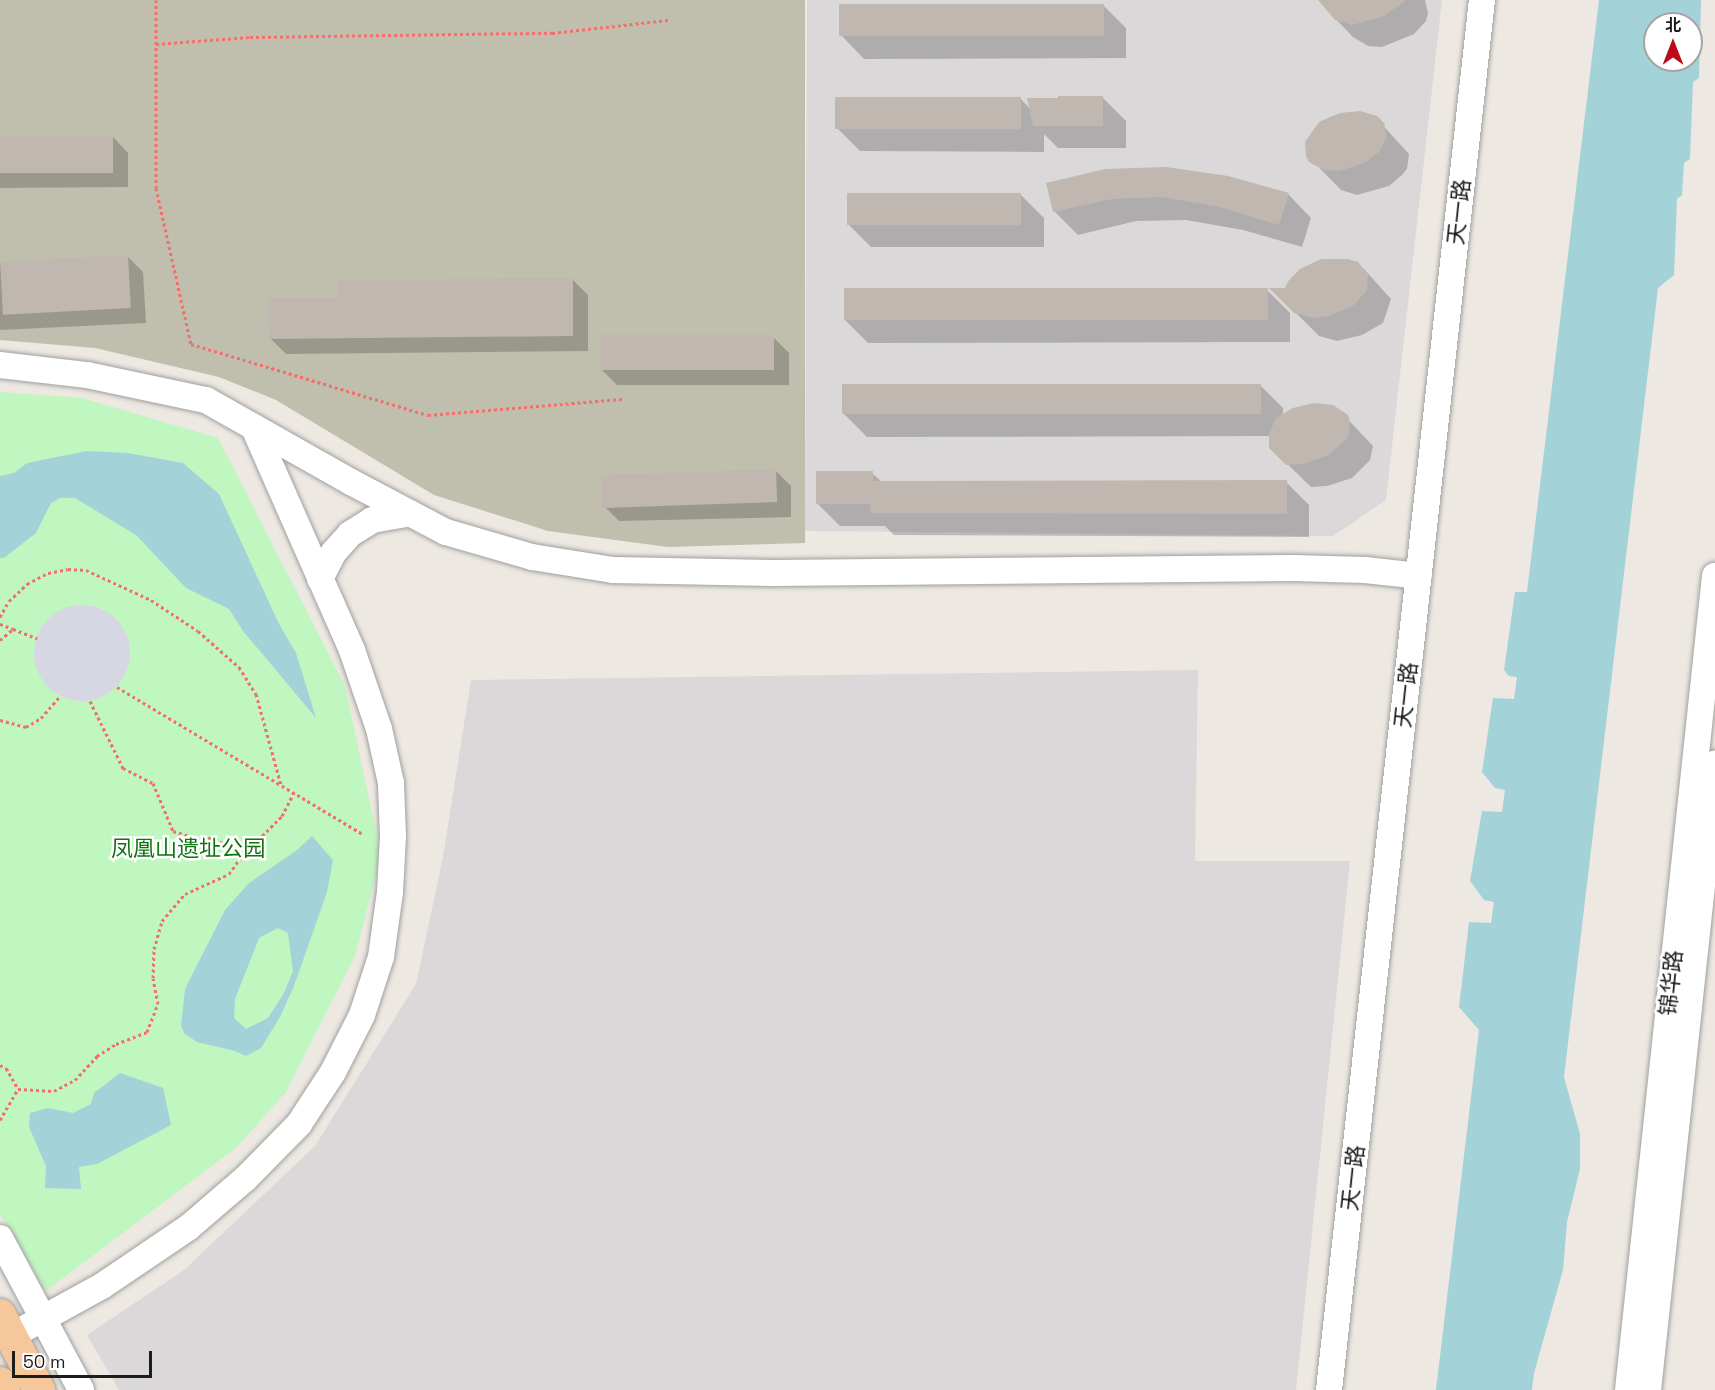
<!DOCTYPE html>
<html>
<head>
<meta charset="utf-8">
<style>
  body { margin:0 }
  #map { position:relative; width:1715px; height:1390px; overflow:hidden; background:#ede8e1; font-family:"Space Grotesk","Noto Sans SC",sans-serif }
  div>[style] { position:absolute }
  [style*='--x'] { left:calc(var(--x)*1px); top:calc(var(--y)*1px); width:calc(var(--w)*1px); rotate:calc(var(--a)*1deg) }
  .residential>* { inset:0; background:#dad8d9 }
  .construction>* { inset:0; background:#c0bfae }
  .park>* { inset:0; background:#c0f6bf }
  .plaza>* { inset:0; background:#d6d7e2 }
  .round { border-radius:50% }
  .water>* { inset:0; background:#a3d2d9 }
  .shadow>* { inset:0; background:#0003 }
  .building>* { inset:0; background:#c1b7b1; transform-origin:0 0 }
  .path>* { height:3px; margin-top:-1.5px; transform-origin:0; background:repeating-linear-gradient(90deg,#f36e6c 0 3px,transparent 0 6px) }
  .roads { filter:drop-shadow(0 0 2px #a0a0a0) drop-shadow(0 0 2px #a0a0a0) }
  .minor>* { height:26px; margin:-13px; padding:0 13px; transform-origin:13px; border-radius:13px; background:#fff }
  .major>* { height:32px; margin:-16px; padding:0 16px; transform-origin:16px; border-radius:16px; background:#f7c79c }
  span { translate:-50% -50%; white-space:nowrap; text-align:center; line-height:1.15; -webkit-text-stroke:5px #fff; paint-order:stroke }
  .street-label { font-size:22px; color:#1c1c1c }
  .park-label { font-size:22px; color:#117310 }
  .north { position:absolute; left:1643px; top:12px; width:60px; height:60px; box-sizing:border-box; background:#fff; border:2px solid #a4a4a4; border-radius:50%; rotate:0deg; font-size:16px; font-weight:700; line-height:24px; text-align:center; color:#1c1c1c }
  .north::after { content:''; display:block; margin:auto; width:21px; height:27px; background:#be091a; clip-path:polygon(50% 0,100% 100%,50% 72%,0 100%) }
  .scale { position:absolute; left:12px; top:1351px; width:140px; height:27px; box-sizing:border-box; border:3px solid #1c1c1c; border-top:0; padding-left:8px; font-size:18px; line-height:21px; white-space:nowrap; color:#1c1c1c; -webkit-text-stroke:4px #fff; paint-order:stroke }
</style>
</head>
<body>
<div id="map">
  <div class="residential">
    <div style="clip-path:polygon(807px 0,1442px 0,1386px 500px,1333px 536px,805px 531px)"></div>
    <div style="clip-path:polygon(1198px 670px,1195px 861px,1350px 861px,1296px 1390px,119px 1390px,87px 1335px,184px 1270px,315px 1146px,416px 984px,443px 857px,471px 680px)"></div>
  </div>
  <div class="construction">
    <div style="clip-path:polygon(0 0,805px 0,805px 543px,668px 547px,548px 531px,434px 495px,276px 400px,219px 377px,95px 348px,0 340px)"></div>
  </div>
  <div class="park">
    <div style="clip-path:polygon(0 392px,82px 398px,218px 438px,345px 686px,381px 855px,355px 956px,286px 1092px,237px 1147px,46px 1291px,0 1214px)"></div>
  </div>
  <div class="plaza">
    <div class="round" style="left:34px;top:605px;width:96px;height:96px"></div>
  </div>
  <div class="water">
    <div style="clip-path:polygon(evenodd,1599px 0,1701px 0,1699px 78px,1693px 82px,1690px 159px,1684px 163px,1682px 195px,1677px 199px,1674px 275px,1658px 288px,1564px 1077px,1580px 1134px,1580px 1169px,1567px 1222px,1563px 1270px,1534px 1373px,1532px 1390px,1436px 1390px,1479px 1030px,1459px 1007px,1469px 922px,1491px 923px,1494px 902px,1484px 900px,1470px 881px,1482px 811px,1502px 812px,1505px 790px,1495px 788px,1482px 772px,1493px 698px,1514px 699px,1517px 677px,1509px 676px,1504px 670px,1515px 592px,1527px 592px,1599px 0,1655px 24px,1691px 24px,1691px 60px,1655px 60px,1655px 24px)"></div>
    <div style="clip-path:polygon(87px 451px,128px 453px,183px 463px,219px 494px,279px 624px,296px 653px,316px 718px,243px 631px,229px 609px,186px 588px,136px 535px,75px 498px,60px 498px,51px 503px,36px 533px,4px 558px,0 558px,0 476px,14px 473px,27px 463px)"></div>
    <div style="clip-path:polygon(evenodd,312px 836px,333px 860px,327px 892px,294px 986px,280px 1017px,261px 1048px,246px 1056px,235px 1051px,197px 1042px,185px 1034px,181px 1026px,185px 989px,225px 910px,249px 883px,297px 850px,312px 836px,278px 928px,288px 933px,293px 971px,284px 993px,268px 1018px,246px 1029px,234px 1018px,235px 999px,259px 938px,278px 928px)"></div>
    <div style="clip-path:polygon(120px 1073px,163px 1088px,171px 1125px,97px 1164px,79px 1167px,81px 1189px,45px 1188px,46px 1166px,29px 1127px,30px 1113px,48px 1108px,73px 1113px,91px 1104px,94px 1093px)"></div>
  </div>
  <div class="shadow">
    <div style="clip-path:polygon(1326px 0,1425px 0,1428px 14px,1426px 21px,1414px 34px,1382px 47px,1368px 46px,1353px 37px,1330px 13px)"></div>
    <div style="clip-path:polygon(1103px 5px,1126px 28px,1126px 58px,864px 59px,841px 35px)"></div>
    <div style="clip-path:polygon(1103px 98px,1126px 121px,1126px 148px,1058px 148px,1044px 134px,1044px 152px,860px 151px,837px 128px,1021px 99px,1031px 110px)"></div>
    <div style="clip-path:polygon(1341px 114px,1376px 118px,1409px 154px,1407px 169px,1402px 175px,1389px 186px,1357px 195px,1341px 190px,1307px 155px,1315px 129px,1330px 117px)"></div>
    <div style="clip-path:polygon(113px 137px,128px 153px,128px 187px,0 188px,0 138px)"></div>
    <div style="clip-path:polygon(1048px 184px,1288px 194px,1311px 218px,1302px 247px,1243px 230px,1186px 220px,1136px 221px,1078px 235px,1054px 211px)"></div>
    <div style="clip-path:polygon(1021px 195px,1044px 218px,1044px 247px,871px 247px,848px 224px)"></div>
    <div style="clip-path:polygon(128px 257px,143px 272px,146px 323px,0 330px,0 263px)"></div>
    <div style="clip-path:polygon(1364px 269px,1391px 299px,1383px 323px,1362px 335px,1337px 341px,1319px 336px,1273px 290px,1286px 290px)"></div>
    <div style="clip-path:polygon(572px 279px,588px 295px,588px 351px,286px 354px,270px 338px,338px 299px)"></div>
    <div style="clip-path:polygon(1267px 290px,1290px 313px,1290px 342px,868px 343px,845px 320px)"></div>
    <div style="clip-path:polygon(773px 337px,789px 353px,789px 385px,617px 385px,601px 369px)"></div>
    <div style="clip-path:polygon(1260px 385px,1283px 408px,1283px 415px,1339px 410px,1373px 446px,1370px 460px,1352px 478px,1327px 486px,1311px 487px,1271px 448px,1270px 436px,867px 437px,844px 414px)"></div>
    <div style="clip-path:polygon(775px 470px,791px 486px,791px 517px,619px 521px,603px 505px)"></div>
    <div style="clip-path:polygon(872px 473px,882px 482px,1286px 482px,1309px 505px,1309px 537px,894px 535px,885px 526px,840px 526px,817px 503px)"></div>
  </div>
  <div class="building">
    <div style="clip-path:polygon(1318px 0,1406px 0,1384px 16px,1352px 25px,1335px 20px)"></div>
    <div style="left:839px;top:4px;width:265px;height:32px"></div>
    <div style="clip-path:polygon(1058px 96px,1103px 96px,1103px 126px,1033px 126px,1027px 98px,1058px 98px)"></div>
    <div style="left:835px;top:97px;width:186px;height:32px"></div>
    <div style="clip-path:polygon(1360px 111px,1377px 116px,1384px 123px,1387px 137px,1379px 152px,1365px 163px,1339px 171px,1324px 170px,1309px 162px,1306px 156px,1305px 142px,1319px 122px,1340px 113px)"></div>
    <div style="left:0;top:136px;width:113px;height:37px"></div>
    <div style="clip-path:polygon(1166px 167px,1228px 176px,1289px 193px,1279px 225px,1219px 207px,1162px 197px,1112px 199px,1053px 212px,1046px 183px,1105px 169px)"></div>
    <div style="left:847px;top:193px;width:174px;height:32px"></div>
    <div style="left:128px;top:255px;width:53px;height:128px;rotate:87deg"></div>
    <div style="clip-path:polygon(1321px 259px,1348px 259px,1358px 262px,1368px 274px,1367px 290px,1354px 305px,1329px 316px,1313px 318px,1294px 313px,1269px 288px,1285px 288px,1289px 280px,1300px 269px)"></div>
    <div style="clip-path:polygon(573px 278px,573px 336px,269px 339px,268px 298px,337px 298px,337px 280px)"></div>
    <div style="left:1268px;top:288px;width:32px;height:424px;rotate:90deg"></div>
    <div style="left:600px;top:335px;width:174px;height:35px"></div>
    <div style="left:842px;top:384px;width:419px;height:30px"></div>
    <div style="clip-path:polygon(1314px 403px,1333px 405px,1348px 415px,1350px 421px,1348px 437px,1329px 455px,1303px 464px,1286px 465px,1269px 448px,1269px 434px,1276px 418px,1293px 408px)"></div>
    <div style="left:776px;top:469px;width:33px;height:175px;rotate:88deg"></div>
    <div style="clip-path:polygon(816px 471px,873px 471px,873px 481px,1287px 480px,1287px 514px,870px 513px,870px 504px,816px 504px)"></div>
  </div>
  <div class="path">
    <div style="--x:156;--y:0;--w:188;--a:90"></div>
    <div style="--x:156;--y:188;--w:160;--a:77.4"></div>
    <div style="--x:191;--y:344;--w:247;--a:16.7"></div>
    <div style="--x:428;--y:415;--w:197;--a:-4.7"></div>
    <div style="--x:156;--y:44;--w:94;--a:-4.3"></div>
    <div style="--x:250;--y:37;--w:302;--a:-0.8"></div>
    <div style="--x:552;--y:33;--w:117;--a:-6.4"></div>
    <div style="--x:0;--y:617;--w:18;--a:-61"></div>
    <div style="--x:9;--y:601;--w:25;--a:-43"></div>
    <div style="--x:27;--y:584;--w:24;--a:-28"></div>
    <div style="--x:48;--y:573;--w:20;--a:-11"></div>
    <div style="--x:68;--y:569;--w:18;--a:3"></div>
    <div style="--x:86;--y:570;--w:72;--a:24.8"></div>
    <div style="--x:151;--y:600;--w:56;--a:33.4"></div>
    <div style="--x:198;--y:631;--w:55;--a:41.3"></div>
    <div style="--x:239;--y:667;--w:32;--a:58"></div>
    <div style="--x:256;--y:694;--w:94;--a:74.6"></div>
    <div style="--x:0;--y:624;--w:14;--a:21"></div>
    <div style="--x:0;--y:640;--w:17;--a:-40"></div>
    <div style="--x:13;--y:629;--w:26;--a:21"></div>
    <div style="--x:117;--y:687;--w:287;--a:30.9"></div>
    <div style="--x:90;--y:701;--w:75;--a:63.8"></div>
    <div style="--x:123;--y:768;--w:34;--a:27"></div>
    <div style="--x:153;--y:783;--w:52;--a:67.4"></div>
    <div style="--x:173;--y:831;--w:24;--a:17"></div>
    <div style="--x:196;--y:838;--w:19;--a:0"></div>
    <div style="--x:215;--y:838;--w:32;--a:36"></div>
    <div style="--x:241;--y:857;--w:58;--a:-45"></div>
    <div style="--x:282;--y:816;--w:27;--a:-63"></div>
    <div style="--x:0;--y:720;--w:27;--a:15"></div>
    <div style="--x:26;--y:727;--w:17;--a:-31"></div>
    <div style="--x:41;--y:718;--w:29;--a:-49"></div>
    <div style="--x:0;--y:1065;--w:7;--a:27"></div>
    <div style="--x:6;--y:1068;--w:24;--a:60"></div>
    <div style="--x:18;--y:1089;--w:36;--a:3"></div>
    <div style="--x:54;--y:1091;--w:24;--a:-28"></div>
    <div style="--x:75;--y:1080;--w:33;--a:-47"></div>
    <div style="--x:97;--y:1056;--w:22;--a:-32"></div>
    <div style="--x:116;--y:1044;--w:33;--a:-21"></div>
    <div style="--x:147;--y:1032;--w:30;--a:-69"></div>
    <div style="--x:158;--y:1004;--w:26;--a:-101"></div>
    <div style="--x:153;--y:978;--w:29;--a:-88"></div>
    <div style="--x:154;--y:949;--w:29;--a:-74"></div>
    <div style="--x:162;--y:921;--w:35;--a:-50"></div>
    <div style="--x:185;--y:894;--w:48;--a:-24.4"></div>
    <div style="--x:229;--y:874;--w:21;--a:-55"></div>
    <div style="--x:0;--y:1120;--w:36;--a:-60"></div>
  </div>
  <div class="roads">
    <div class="minor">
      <div style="--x:0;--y:365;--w:88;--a:6.6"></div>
      <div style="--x:87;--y:375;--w:122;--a:11.9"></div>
      <div style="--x:206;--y:400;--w:167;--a:29.5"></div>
      <div style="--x:351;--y:482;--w:107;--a:27.8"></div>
      <div style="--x:446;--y:532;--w:90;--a:16.2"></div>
      <div style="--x:532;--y:557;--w:82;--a:9.1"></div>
      <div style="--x:613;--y:570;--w:160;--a:1.1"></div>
      <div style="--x:773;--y:573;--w:520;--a:-0.55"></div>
      <div style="--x:1293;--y:568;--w:72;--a:1.6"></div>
      <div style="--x:1365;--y:570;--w:54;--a:6.3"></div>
      <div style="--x:320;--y:579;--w:30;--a:-63"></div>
      <div style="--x:334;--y:552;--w:24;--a:-48"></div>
      <div style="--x:350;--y:534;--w:26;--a:-32"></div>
      <div style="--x:372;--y:520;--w:39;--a:-10"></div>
      <div style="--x:0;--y:1238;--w:172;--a:61.9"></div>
      <div style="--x:11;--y:1336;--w:104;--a:-28.8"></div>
      <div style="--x:102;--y:1286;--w:105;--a:-34.1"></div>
      <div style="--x:189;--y:1227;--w:75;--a:-40.7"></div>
      <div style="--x:246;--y:1178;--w:76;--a:-45.5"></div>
      <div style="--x:299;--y:1124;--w:62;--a:-56.8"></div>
      <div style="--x:333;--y:1072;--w:64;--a:-63"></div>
      <div style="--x:362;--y:1015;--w:61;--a:-71.9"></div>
      <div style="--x:381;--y:957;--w:66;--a:-82.1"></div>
      <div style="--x:390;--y:892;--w:56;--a:-86.9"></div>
      <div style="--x:393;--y:836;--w:53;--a:-92.2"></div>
      <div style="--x:391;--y:783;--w:55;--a:-102.5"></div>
      <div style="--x:379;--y:729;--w:83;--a:-108.9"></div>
      <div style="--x:352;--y:650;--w:243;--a:-113.8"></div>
      <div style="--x:1329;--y:1390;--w:1398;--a:-83.72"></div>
      <div style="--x:1628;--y:1390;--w:819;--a:-83.9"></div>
      <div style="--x:1648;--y:1390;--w:630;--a:-83.89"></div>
    </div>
    <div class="major">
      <div style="--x:0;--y:1315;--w:85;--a:62.5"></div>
      <div style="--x:0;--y:1383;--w:8;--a:60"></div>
    </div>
  </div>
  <div class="street-label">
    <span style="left:1459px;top:212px;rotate:-84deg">天一路</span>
    <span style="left:1406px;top:695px;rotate:-84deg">天一路</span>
    <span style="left:1671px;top:983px;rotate:-84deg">锦华路</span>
    <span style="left:1353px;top:1178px;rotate:-84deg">天一路</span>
  </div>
  <div class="park-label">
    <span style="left:188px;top:849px">凤凰山遗址公园</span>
  </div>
  <div class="north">北</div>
  <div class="scale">50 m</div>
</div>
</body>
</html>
